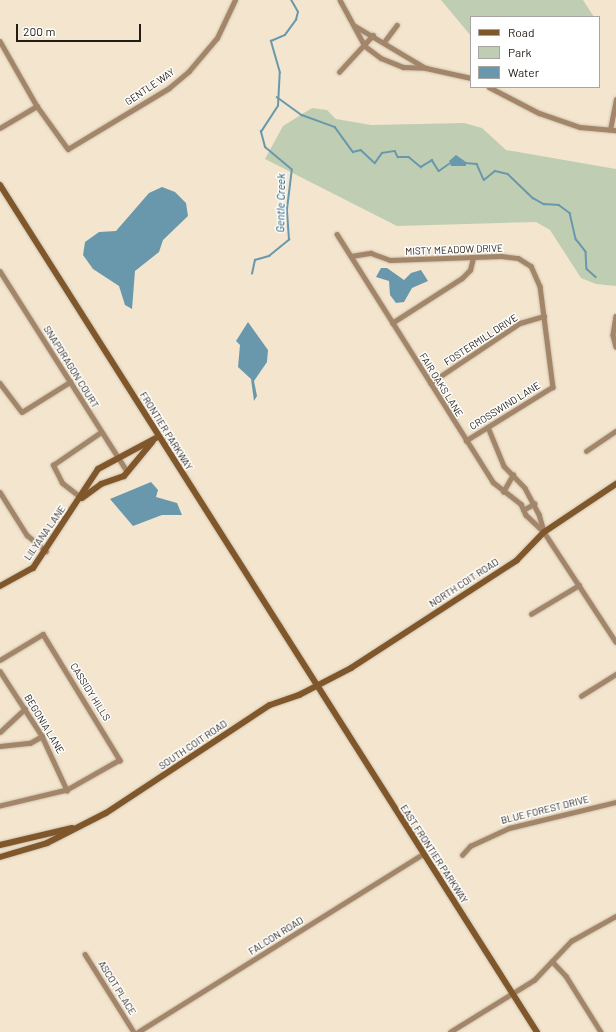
<!DOCTYPE html>
<html>
<head>
<meta charset="utf-8">
<style>
  body { margin:0 }
  #map { position:relative; width:616px; height:1032px; overflow:hidden; background:#f3e5ce; font-family:Barlow,sans-serif }
  div>[style] { position:absolute }
  [style*='--x'] { left:calc(var(--x)*1px); top:calc(var(--y)*1px); width:calc(var(--w)*1px); rotate:calc(var(--a)*1deg) }
  .green>* { inset:0; background:#bfceb2 }
  .water>* { inset:0; background:#6998ad }
  .stream>* { height:1.5px; margin:-0.75px; padding:0 0.75px; transform-origin:0.75px; border-radius:0.75px; background:#6998ad }
  .roads { filter:drop-shadow(0 0 1px #cdc1ad) drop-shadow(0 0 1px #cdc1ad) }
  .street>* { height:4.5px; margin:-2.25px; padding:0 2.25px; transform-origin:2.25px; border-radius:2.25px; background:#a38569 }
  .secondary>* { height:6px; margin:-3px; padding:0 3px; transform-origin:3px; border-radius:3px; background:#80572a }
  span { translate:-50% -50%; white-space:nowrap; text-align:center; line-height:1.15; -webkit-text-stroke:3px #fff; paint-order:stroke }
  .street-label { font-size:10px; color:#221c14 }
  .water-label { font-size:11px; color:#115067; font-style:italic }
  .legend { position:absolute; left:470px; top:16px; width:130px; height:72px; box-sizing:border-box; background:#fff; border:1px solid #a7a4a1; margin:0; padding:5px 7px; list-style:none; font-size:12px; color:#221c14 }
  .legend li { display:flex; align-items:center; gap:8px; height:20px }
  .legend b { width:20px; border:1px solid #a7a4a1 }
  .scale { position:absolute; left:16px; top:24px; width:125px; height:18px; box-sizing:border-box; border:2px solid #221c14; border-top:0; padding-left:5px; font-size:12px; line-height:14px; white-space:nowrap; color:#221c14; -webkit-text-stroke:3px #fff; paint-order:stroke }
</style>
</head>
<body>
<div id="map">
  <div class="green">
    <div style="clip-path:polygon(441px 0,583px 0,594px 17px,471px 17px,471px 36px)"></div>
    <div style="clip-path:polygon(312px 108px,327px 110px,336px 119px,371px 125px,464px 123px,482px 128px,506px 150px,616px 169px,616px 286px,596px 284px,581px 278px,550px 230px,536px 222px,397px 226px,265px 159px,283px 126px)"></div>
  </div>
  <div class="water">
    <div style="clip-path:polygon(456px 155px,466px 162px,466px 166px,451px 166px,449px 161px)"></div>
    <div style="clip-path:polygon(162px 187px,175px 192px,186px 203px,188px 216px,163px 240px,159px 252px,135px 271px,132px 309px,125px 305px,119px 286px,93px 269px,83px 255px,85px 242px,99px 232px,116px 231px,149px 193px)"></div>
    <div style="clip-path:polygon(381px 268px,387px 268px,404px 280px,411px 273px,421px 270px,428px 281px,412px 288px,404px 302px,396px 303px,390px 295px,389px 281px,376px 277px)"></div>
    <div style="clip-path:polygon(248px 322px,268px 350px,267px 362px,254px 381px,257px 396px,254px 401px,251px 379px,238px 367px,240px 345px,236px 341px)"></div>
    <div style="clip-path:polygon(151px 482px,158px 490px,156px 497px,177px 503px,182px 515px,162px 515px,133px 526px,110px 499px)"></div>
  </div>
  <div class="stream">
    <div style="--x:277;--y:97;--w:31;--a:36"></div>
    <div style="--x:302;--y:115;--w:35;--a:20"></div>
    <div style="--x:335;--y:127;--w:31;--a:54"></div>
    <div style="--x:353;--y:152;--w:8;--a:-14"></div>
    <div style="--x:361;--y:150;--w:19;--a:43"></div>
    <div style="--x:375;--y:163;--w:12;--a:-55"></div>
    <div style="--x:382;--y:153;--w:13;--a:-9"></div>
    <div style="--x:395;--y:151;--w:7;--a:63"></div>
    <div style="--x:398;--y:157;--w:11;--a:0"></div>
    <div style="--x:409;--y:157;--w:16;--a:40"></div>
    <div style="--x:421;--y:167;--w:13;--a:-32"></div>
    <div style="--x:432;--y:160;--w:13;--a:58"></div>
    <div style="--x:439;--y:171;--w:12;--a:-35"></div>
    <div style="--x:465;--y:163;--w:12;--a:5"></div>
    <div style="--x:477;--y:164;--w:17;--a:66"></div>
    <div style="--x:484;--y:180;--w:14;--a:-39"></div>
    <div style="--x:495;--y:171;--w:13;--a:13"></div>
    <div style="--x:508;--y:174;--w:35;--a:44"></div>
    <div style="--x:533;--y:198;--w:13;--a:29"></div>
    <div style="--x:544;--y:204;--w:15;--a:4"></div>
    <div style="--x:559;--y:205;--w:14;--a:36"></div>
    <div style="--x:570;--y:213;--w:27;--a:77"></div>
    <div style="--x:576;--y:239;--w:16;--a:52"></div>
    <div style="--x:586;--y:252;--w:17;--a:87"></div>
    <div style="--x:587;--y:269;--w:12;--a:42"></div>
    <div style="--x:252;--y:274;--w:14;--a:-78"></div>
    <div style="--x:255;--y:260;--w:15;--a:-16"></div>
    <div style="--x:269;--y:256;--w:26;--a:-39"></div>
    <div style="--x:289;--y:240;--w:31;--a:-94"></div>
    <div style="--x:287;--y:209;--w:39;--a:-83"></div>
    <div style="--x:292;--y:170;--w:35;--a:-140"></div>
    <div style="--x:265;--y:147;--w:16;--a:-105"></div>
    <div style="--x:261;--y:132;--w:31;--a:-57"></div>
    <div style="--x:278;--y:106;--w:33;--a:-87"></div>
    <div style="--x:280;--y:73;--w:33;--a:-106"></div>
    <div style="--x:271;--y:41;--w:15;--a:-23"></div>
    <div style="--x:285;--y:35;--w:19;--a:-54"></div>
    <div style="--x:296;--y:20;--w:8;--a:-76"></div>
    <div style="--x:298;--y:12;--w:14;--a:-120"></div>
  </div>
  <div class="roads">
    <div class="street">
      <div style="--x:340;--y:0;--w:52;--a:61.5"></div>
      <div style="--x:365;--y:46;--w:20;--a:37"></div>
      <div style="--x:381;--y:58;--w:24;--a:22"></div>
      <div style="--x:403;--y:67;--w:23;--a:2"></div>
      <div style="--x:426;--y:68;--w:46;--a:12.5"></div>
      <div style="--x:355;--y:26;--w:80;--a:30.7"></div>
      <div style="--x:0;--y:41;--w:75;--a:60.4"></div>
      <div style="--x:37;--y:106;--w:53;--a:54.2"></div>
      <div style="--x:68;--y:149;--w:118;--a:-31.1"></div>
      <div style="--x:169;--y:88;--w:26;--a:-40"></div>
      <div style="--x:189;--y:71;--w:43;--a:-49.7"></div>
      <div style="--x:217;--y:38;--w:42;--a:-64.7"></div>
      <div style="--x:384;--y:42;--w:21;--a:-53"></div>
      <div style="--x:339;--y:72;--w:50;--a:-47.4"></div>
      <div style="--x:489;--y:87;--w:56;--a:27.5"></div>
      <div style="--x:539;--y:113;--w:43;--a:18.9"></div>
      <div style="--x:580;--y:127;--w:36;--a:5"></div>
      <div style="--x:0;--y:128;--w:43;--a:-30.7"></div>
      <div style="--x:610;--y:130;--w:31;--a:-79"></div>
      <div style="--x:337;--y:234;--w:293;--a:57.8"></div>
      <div style="--x:493;--y:482;--w:36;--a:38"></div>
      <div style="--x:521;--y:504;--w:12;--a:66"></div>
      <div style="--x:526;--y:515;--w:25;--a:43"></div>
      <div style="--x:544;--y:532;--w:131;--a:56.8"></div>
      <div style="--x:351;--y:256;--w:20;--a:-9"></div>
      <div style="--x:371;--y:253;--w:20;--a:20"></div>
      <div style="--x:390;--y:260;--w:111;--a:-2.1"></div>
      <div style="--x:501;--y:256;--w:17;--a:7"></div>
      <div style="--x:518;--y:258;--w:15;--a:32"></div>
      <div style="--x:531;--y:266;--w:22;--a:66"></div>
      <div style="--x:540;--y:286;--w:102;--a:82.7"></div>
      <div style="--x:553;--y:387;--w:102;--a:148.2"></div>
      <div style="--x:0;--y:271;--w:237;--a:57.6"></div>
      <div style="--x:616;--y:316;--w:19;--a:99"></div>
      <div style="--x:613;--y:335;--w:12;--a:76"></div>
      <div style="--x:392;--y:323;--w:83;--a:-32.7"></div>
      <div style="--x:462;--y:278;--w:11;--a:-45"></div>
      <div style="--x:470;--y:270;--w:12;--a:-76"></div>
      <div style="--x:0;--y:383;--w:36;--a:53"></div>
      <div style="--x:22;--y:412;--w:57;--a:-32"></div>
      <div style="--x:430;--y:383;--w:108;--a:-33.7"></div>
      <div style="--x:520;--y:323;--w:25;--a:-16"></div>
      <div style="--x:488;--y:427;--w:42;--a:67.7"></div>
      <div style="--x:504;--y:466;--w:30;--a:46"></div>
      <div style="--x:525;--y:488;--w:30;--a:62"></div>
      <div style="--x:539;--y:514;--w:19;--a:74"></div>
      <div style="--x:586;--y:451;--w:36;--a:-34"></div>
      <div style="--x:0;--y:492;--w:51;--a:57.9"></div>
      <div style="--x:27;--y:535;--w:25;--a:40"></div>
      <div style="--x:503;--y:492;--w:20;--a:-60"></div>
      <div style="--x:81;--y:498;--w:24;--a:-142"></div>
      <div style="--x:62;--y:483;--w:20;--a:-117"></div>
      <div style="--x:53;--y:465;--w:58;--a:-34.5"></div>
      <div style="--x:523;--y:510;--w:13;--a:-29"></div>
      <div style="--x:531;--y:614;--w:56;--a:-31.1"></div>
      <div style="--x:0;--y:660;--w:50;--a:-31.2"></div>
      <div style="--x:43;--y:634;--w:148;--a:58.6"></div>
      <div style="--x:120;--y:760;--w:61;--a:150.5"></div>
      <div style="--x:67;--y:790;--w:69;--a:166.6"></div>
      <div style="--x:0;--y:671;--w:77;--a:57.1"></div>
      <div style="--x:42;--y:736;--w:60;--a:65.2"></div>
      <div style="--x:581;--y:696;--w:41;--a:-32.2"></div>
      <div style="--x:0;--y:732;--w:34;--a:-43"></div>
      <div style="--x:0;--y:746;--w:30;--a:-6"></div>
      <div style="--x:30;--y:743;--w:14;--a:-30"></div>
      <div style="--x:462;--y:855;--w:12;--a:-48"></div>
      <div style="--x:470;--y:846;--w:43;--a:-24.8"></div>
      <div style="--x:509;--y:828;--w:110;--a:-13.7"></div>
      <div style="--x:85;--y:954;--w:92;--a:57.9"></div>
      <div style="--x:552;--y:961;--w:21;--a:47"></div>
      <div style="--x:566;--y:976;--w:66;--a:58"></div>
      <div style="--x:138;--y:1032;--w:336;--a:-32"></div>
      <div style="--x:450;--y:1032;--w:99;--a:-31.8"></div>
      <div style="--x:534;--y:980;--w:54;--a:-46.5"></div>
      <div style="--x:571;--y:941;--w:51;--a:-29.1"></div>
    </div>
    <div class="secondary">
      <div style="--x:0;--y:185;--w:1003;--a:57.63"></div>
      <div style="--x:82;--y:498;--w:24;--a:-36"></div>
      <div style="--x:101;--y:484;--w:24;--a:-19"></div>
      <div style="--x:124;--y:476;--w:45;--a:-50.4"></div>
      <div style="--x:0;--y:586;--w:38;--a:-29"></div>
      <div style="--x:33;--y:568;--w:118;--a:-56.7"></div>
      <div style="--x:98;--y:469;--w:68;--a:-28.1"></div>
      <div style="--x:0;--y:845;--w:74;--a:-13.3"></div>
      <div style="--x:0;--y:857;--w:49;--a:-16.6"></div>
      <div style="--x:47;--y:843;--w:66;--a:-27"></div>
      <div style="--x:106;--y:813;--w:196;--a:-33.4"></div>
      <div style="--x:270;--y:705;--w:31;--a:-19"></div>
      <div style="--x:299;--y:695;--w:59;--a:-27.4"></div>
      <div style="--x:351;--y:668;--w:198;--a:-33"></div>
      <div style="--x:517;--y:560;--w:39;--a:-46"></div>
      <div style="--x:544;--y:532;--w:87;--a:-33.7"></div>
    </div>
  </div>
  <div class="street-label">
    <span style="left:150px;top:87px;rotate:-34deg">GENTLE WAY</span>
    <span style="left:454px;top:250px;rotate:-2deg">MISTY MEADOW DRIVE</span>
    <span style="left:481px;top:340px;rotate:-33deg">FOSTERMILL DRIVE</span>
    <span style="left:71px;top:367px;rotate:58deg">SNAPDRAGON COURT</span>
    <span style="left:441px;top:385px;rotate:58deg">FAIR OAKS LANE</span>
    <span style="left:505px;top:406px;rotate:-32deg">CROSSWIND LANE</span>
    <span style="left:166px;top:431px;rotate:58deg">FRONTIER PARKWAY</span>
    <span style="left:45px;top:533px;rotate:-55deg">LILYANA LANE</span>
    <span style="left:464px;top:583px;rotate:-33deg">NORTH COIT ROAD</span>
    <span style="left:90px;top:692px;rotate:58deg">CASSIDY HILLS</span>
    <span style="left:44px;top:724px;rotate:59deg">BEGONIA LANE</span>
    <span style="left:193px;top:745px;rotate:-34deg">SOUTH COIT ROAD</span>
    <span style="left:545px;top:810px;rotate:-14deg">BLUE FOREST DRIVE</span>
    <span style="left:434px;top:854px;rotate:57deg">EAST FRONTIER PARKWAY</span>
    <span style="left:276px;top:936px;rotate:-32deg">FALCON ROAD</span>
    <span style="left:117px;top:988px;rotate:58deg">ASCOT PLACE</span>
  </div>
  <div class="water-label">
    <span style="left:281px;top:203px;rotate:-89deg">Gentle Creek</span>
  </div>
  <ul class="legend">
  <li><b style="height:5px;background:#80572a"></b>Road</li>
  <li><b style="height:11px;background:#bfceb2"></b>Park</li>
  <li><b style="height:11px;background:#6998ad"></b>Water</li>
  </ul>
  <div class="scale">200 m</div>
</div>
</body>
</html>
